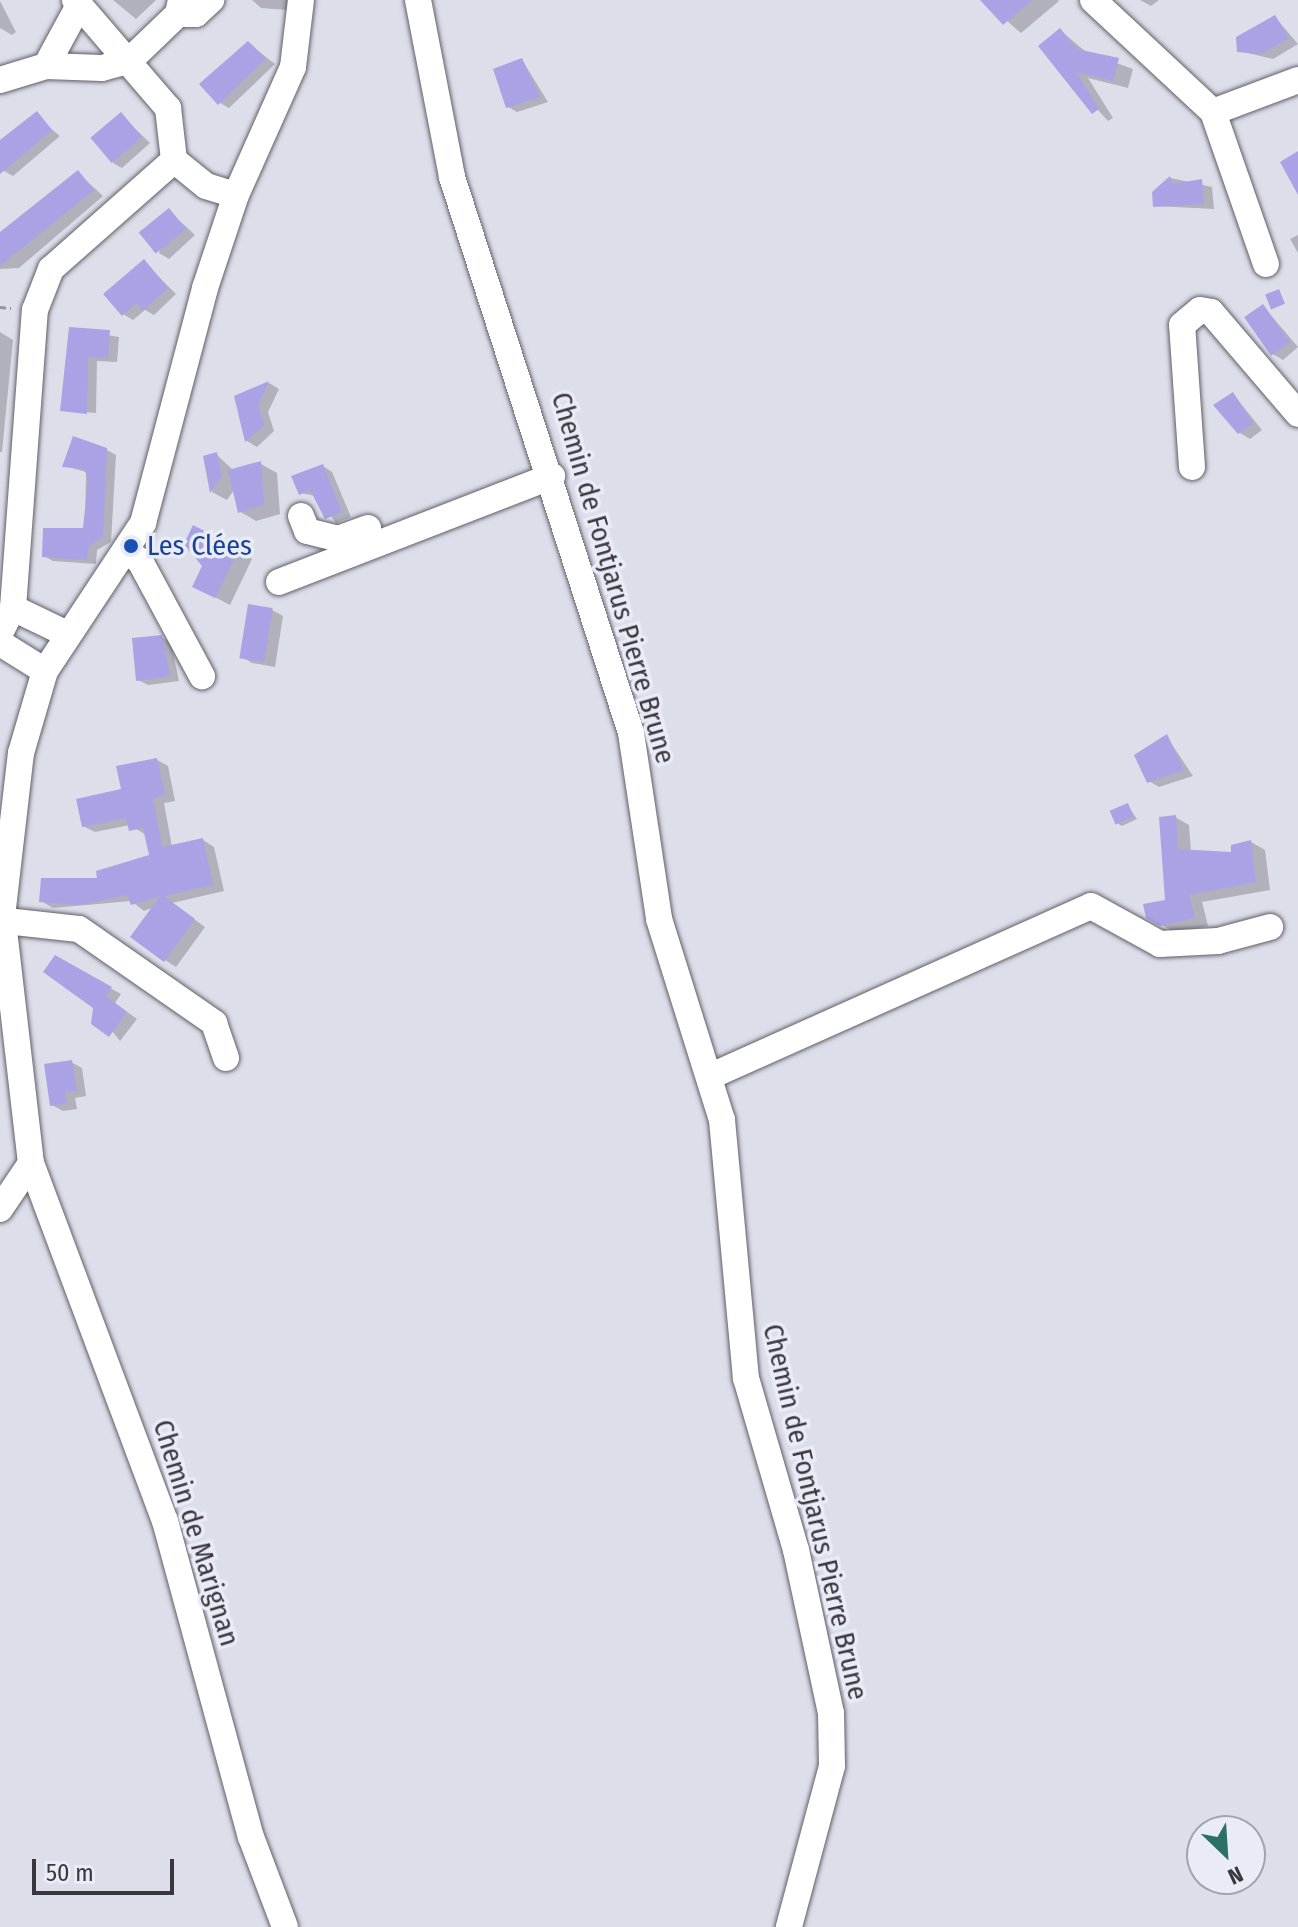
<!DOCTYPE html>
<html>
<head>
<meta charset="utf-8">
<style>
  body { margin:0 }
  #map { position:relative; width:1298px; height:1927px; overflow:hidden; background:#dcdee9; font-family:"Fira Sans Condensed",sans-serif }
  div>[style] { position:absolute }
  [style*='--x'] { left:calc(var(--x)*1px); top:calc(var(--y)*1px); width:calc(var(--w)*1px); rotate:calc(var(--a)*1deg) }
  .shadow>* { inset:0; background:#0003 }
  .building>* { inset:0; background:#a9a3e5; transform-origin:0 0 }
  .path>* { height:3px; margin-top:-1.5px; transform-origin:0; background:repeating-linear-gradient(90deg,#93949d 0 6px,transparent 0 10px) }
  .roads { filter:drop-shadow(0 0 2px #5f606a) drop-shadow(0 0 2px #5f606a) }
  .minor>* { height:26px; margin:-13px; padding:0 13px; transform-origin:13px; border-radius:13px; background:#fff }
  .dots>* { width:22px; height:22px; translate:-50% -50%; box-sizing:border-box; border:4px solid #e9ebf6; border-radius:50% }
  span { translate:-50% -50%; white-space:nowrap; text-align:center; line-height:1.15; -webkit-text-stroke:7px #e9ebf6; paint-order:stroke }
  .transit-label { font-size:28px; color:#164399 }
  .left { translate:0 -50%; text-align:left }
  .street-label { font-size:28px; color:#37373c }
  .north { position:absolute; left:1186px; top:1815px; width:80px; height:80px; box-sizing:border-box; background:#e9ebf6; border:2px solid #a2a3ac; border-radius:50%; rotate:155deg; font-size:22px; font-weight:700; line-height:32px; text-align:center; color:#37373c }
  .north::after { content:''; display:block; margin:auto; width:28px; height:36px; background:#2b7062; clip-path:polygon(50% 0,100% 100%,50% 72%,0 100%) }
  .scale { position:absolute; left:32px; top:1859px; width:142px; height:36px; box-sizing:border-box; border:4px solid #37373c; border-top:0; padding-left:10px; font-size:24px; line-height:28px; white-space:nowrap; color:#37373c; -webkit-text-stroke:6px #e9ebf6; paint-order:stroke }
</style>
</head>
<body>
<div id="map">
  <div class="shadow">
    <div style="clip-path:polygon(113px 0,156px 0,136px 19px)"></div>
    <div style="clip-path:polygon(252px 0,287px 0,287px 10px,261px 8px)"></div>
    <div style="clip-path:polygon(983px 0,1058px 0,1059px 1px,1021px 33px)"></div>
    <div style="clip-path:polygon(1140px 0,1159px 0,1151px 6px)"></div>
    <div style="clip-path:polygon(0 1px,16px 32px,12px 35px,0 28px)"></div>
    <div style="clip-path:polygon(1275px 17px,1298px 44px,1273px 59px,1239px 51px)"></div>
    <div style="clip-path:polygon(1060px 30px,1086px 52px,1133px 69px,1128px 88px,1088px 78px,1113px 118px,1108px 121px,1041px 47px)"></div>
    <div style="clip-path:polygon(248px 43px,275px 64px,229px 108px,220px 103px)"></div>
    <div style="clip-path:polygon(522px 60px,548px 102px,517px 112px,508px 107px)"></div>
    <div style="clip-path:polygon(121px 115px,150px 143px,122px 168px,113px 163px)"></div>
    <div style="clip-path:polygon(43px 122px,60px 136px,13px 176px,4px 171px,0 142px)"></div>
    <div style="clip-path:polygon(78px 173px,103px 196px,19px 268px,0 269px,0 235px)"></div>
    <div style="clip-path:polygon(1171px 178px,1212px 187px,1214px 209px,1155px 206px,1154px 193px)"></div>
    <div style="clip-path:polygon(169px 211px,195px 235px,169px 259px,159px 253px)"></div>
    <div style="clip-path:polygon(1298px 235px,1298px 253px,1290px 239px)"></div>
    <div style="clip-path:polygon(144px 262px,176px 294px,154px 315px,145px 310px,133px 320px,123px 314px)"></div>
    <div style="clip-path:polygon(1263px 306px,1298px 347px,1283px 360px,1273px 354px)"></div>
    <div style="clip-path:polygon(70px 329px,119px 337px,117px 362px,97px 361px,96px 413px,62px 410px)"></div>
    <div style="clip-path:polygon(0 332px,13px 340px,2px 452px,0 452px)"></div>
    <div style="clip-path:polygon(269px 383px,279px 389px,268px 412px,274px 431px,257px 447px,247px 441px,236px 397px)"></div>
    <div style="clip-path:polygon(1233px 394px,1262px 430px,1250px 439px,1240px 433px)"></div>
    <div style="clip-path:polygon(107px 450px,116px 455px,111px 542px,97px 550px,96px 564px,53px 561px,44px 556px,85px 530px,86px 472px,65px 466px)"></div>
    <div style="clip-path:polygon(216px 454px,234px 471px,261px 464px,277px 473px,280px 514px,256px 521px,239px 511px,234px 490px,227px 500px,212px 492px,205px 458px)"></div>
    <div style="clip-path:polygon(323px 466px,332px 472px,351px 517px,336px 523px,316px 496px,300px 493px)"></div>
    <div style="clip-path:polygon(238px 551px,252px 559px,230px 605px,209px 594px)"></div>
    <div style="clip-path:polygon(272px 610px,283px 616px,275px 667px,252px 663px,242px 657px)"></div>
    <div style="clip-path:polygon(161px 637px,171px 643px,179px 681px,148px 685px,138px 680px)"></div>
    <div style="clip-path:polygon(1167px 737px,1193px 776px,1159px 787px,1149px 781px)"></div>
    <div style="clip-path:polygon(157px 760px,168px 766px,175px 801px,164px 803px,172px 847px,203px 840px,214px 847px,224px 891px,172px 903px,205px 927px,176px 967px,165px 960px,154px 907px,144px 911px,131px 901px,53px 908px,41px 901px,151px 856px,146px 835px,130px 825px,95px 832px,83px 826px)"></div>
    <div style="clip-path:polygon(1127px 805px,1137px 819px,1122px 826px,1117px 823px)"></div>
    <div style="clip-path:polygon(1175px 817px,1189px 825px,1191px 852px,1233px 854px,1251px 842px,1265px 850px,1270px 890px,1202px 902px,1208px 926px,1176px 933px,1148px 917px,1167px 901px)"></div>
    <div style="clip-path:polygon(55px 958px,121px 994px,115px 1003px,137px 1019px,120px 1041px)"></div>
    <div style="clip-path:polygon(71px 1062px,82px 1068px,86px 1096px,75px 1098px,77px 1109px,63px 1111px,52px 1105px)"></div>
  </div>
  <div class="building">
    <div style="clip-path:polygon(980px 0,1032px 0,1003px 25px)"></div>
    <div style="clip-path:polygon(1275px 15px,1289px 38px,1261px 54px,1237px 52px,1236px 37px)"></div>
    <div style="clip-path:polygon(1060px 28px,1077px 49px,1119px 58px,1113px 81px,1076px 72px,1099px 109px,1092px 114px,1038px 46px)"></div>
    <div style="clip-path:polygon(248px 41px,266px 58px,218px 105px,199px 84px)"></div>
    <div style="clip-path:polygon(522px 58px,540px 97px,506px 108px,493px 69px)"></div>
    <div style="clip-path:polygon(37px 111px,52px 130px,0 174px,0 140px)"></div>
    <div style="left:121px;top:112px;width:33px;height:40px;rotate:50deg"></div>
    <div style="clip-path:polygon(1298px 151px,1298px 195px,1280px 162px)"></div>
    <div style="clip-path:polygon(78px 170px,94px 190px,0 266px,0 232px)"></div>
    <div style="clip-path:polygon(1170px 176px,1172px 184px,1202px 179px,1204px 204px,1153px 207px,1152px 192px)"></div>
    <div style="left:169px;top:208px;width:27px;height:39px;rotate:51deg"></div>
    <div style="clip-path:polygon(144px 259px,168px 288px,143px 311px,137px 303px,122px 316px,103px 294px)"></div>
    <div style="left:1279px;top:289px;width:16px;height:15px;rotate:68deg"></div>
    <div style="left:1263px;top:304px;width:47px;height:23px;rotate:55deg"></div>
    <div style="clip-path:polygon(69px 327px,110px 330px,108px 358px,88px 357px,87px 414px,60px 411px)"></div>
    <div style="clip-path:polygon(269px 381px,258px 405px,265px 425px,245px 442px,234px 396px)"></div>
    <div style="clip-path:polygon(1233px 392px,1253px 423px,1238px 434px,1213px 405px)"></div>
    <div style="clip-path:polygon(73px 436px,107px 448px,103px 537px,89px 546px,87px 560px,42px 557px,43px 528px,83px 528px,88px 479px,84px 469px,62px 467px)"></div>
    <div style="clip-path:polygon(217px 452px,222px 476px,210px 493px,203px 456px)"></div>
    <div style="clip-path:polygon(261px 461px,264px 505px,238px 513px,228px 470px)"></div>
    <div style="clip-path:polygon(323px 464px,342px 512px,325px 519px,310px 490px,299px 495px,291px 476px)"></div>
    <div style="clip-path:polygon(193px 525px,239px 549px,215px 598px,192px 587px,202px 566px,184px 544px)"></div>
    <div style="left:248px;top:604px;width:25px;height:55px;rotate:9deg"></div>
    <div style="clip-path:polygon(162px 635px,170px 676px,136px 681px,132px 638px)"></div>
    <div style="clip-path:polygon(1167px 734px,1184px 770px,1147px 783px,1134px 755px)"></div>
    <div style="clip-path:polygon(157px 758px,165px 795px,153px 798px,162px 847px,203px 838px,213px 885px,164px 896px,195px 919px,164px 962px,130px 937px,160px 896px,131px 905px,127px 895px,79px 905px,39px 902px,41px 878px,97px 878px,96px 871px,149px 855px,143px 828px,129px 831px,126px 818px,82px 827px,76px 799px,121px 789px,116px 766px)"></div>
    <div style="left:1128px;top:803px;width:15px;height:20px;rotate:67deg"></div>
    <div style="clip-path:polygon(1176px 815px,1178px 849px,1231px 852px,1231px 845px,1251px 840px,1256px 882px,1189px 895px,1195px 918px,1160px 926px,1146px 918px,1143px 904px,1165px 900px,1159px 817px)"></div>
    <div style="clip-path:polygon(55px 955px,112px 987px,106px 996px,127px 1012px,109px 1037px,91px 1024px,93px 1008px,43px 972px)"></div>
    <div style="clip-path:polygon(72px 1060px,77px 1091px,65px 1092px,67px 1103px,50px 1106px,44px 1064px)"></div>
  </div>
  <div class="path">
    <div style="--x:0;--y:307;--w:11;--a:5"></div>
  </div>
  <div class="roads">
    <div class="minor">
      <div style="--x:75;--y:0;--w:143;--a:49.3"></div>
      <div style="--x:168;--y:108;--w:52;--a:83.4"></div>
      <div style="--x:418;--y:0;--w:180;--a:79.1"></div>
      <div style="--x:452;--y:177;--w:584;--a:72.15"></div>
      <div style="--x:631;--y:733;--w:188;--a:81.4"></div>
      <div style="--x:659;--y:919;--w:211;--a:72.6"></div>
      <div style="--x:722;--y:1120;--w:259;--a:84.7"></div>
      <div style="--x:746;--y:1378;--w:179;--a:73.8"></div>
      <div style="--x:796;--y:1550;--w:167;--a:77.9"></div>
      <div style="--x:831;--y:1713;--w:53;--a:88.9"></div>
      <div style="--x:832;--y:1766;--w:167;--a:105"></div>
      <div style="--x:1093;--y:0;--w:164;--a:43"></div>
      <div style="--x:1213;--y:112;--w:161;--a:70.8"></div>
      <div style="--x:178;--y:14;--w:18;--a:0"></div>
      <div style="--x:196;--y:14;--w:21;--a:-43"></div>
      <div style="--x:46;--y:66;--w:65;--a:-61.5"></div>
      <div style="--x:0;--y:80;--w:48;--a:-16.9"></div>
      <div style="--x:46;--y:66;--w:56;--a:2"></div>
      <div style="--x:102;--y:68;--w:28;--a:-15"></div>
      <div style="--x:129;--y:61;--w:68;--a:-43.8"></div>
      <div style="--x:178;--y:14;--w:14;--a:-78"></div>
      <div style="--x:1213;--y:112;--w:91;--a:-20.6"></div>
      <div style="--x:174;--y:160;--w:41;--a:39.1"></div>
      <div style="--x:206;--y:186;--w:31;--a:17"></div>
      <div style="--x:1192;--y:467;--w:142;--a:-94"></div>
      <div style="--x:1182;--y:325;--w:23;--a:-40"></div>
      <div style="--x:1200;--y:310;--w:11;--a:10"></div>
      <div style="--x:1211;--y:312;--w:134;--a:49.5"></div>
      <div style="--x:301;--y:516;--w:16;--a:68"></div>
      <div style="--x:307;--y:531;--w:32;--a:14"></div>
      <div style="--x:338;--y:539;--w:32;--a:-20"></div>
      <div style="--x:128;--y:552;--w:15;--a:37"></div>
      <div style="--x:140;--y:561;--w:131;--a:61.7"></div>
      <div style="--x:279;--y:582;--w:293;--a:-21.2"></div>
      <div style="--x:13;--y:608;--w:60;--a:25.7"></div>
      <div style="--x:0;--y:633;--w:28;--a:-63"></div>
      <div style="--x:13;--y:608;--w:299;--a:-85.8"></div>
      <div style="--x:35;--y:310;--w:44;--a:-68.7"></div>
      <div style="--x:51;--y:269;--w:164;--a:-41.5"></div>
      <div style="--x:0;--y:643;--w:53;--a:31.9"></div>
      <div style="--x:3;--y:908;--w:156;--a:-83.4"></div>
      <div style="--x:21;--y:753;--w:85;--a:-73.7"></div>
      <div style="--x:45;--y:671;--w:178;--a:-56.5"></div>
      <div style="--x:143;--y:523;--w:243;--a:-75.2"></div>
      <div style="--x:205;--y:288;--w:98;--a:-71.6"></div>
      <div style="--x:236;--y:195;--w:140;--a:-66"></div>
      <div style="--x:293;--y:67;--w:67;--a:-83.2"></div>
      <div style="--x:6;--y:921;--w:73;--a:6.3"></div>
      <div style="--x:79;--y:929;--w:165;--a:34.8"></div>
      <div style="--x:214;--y:1023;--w:37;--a:71"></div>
      <div style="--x:4;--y:930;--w:235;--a:83.4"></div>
      <div style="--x:31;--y:1163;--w:382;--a:69.5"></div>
      <div style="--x:165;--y:1521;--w:327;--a:74.8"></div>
      <div style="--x:251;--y:1837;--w:96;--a:69.3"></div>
      <div style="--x:711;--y:1076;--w:416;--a:-24.1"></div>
      <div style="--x:1091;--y:906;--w:79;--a:28.8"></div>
      <div style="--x:1160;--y:944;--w:58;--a:-3"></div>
      <div style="--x:1218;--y:941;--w:54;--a:-15.1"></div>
      <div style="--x:0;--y:1209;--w:55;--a:-56"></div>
    </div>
  </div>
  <div class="dots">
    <div style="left:131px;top:546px;background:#1a4fb4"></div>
  </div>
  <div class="transit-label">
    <span class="left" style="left:147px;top:546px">Les Clées</span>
  </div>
  <div class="street-label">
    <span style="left:613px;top:578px;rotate:74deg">Chemin de Fontjarus Pierre Brune</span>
    <span style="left:815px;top:1512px;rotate:77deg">Chemin de Fontjarus Pierre Brune</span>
    <span style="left:196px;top:1533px;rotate:73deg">Chemin de Marignan</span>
  </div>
  <div class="north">N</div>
  <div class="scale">50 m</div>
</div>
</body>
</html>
